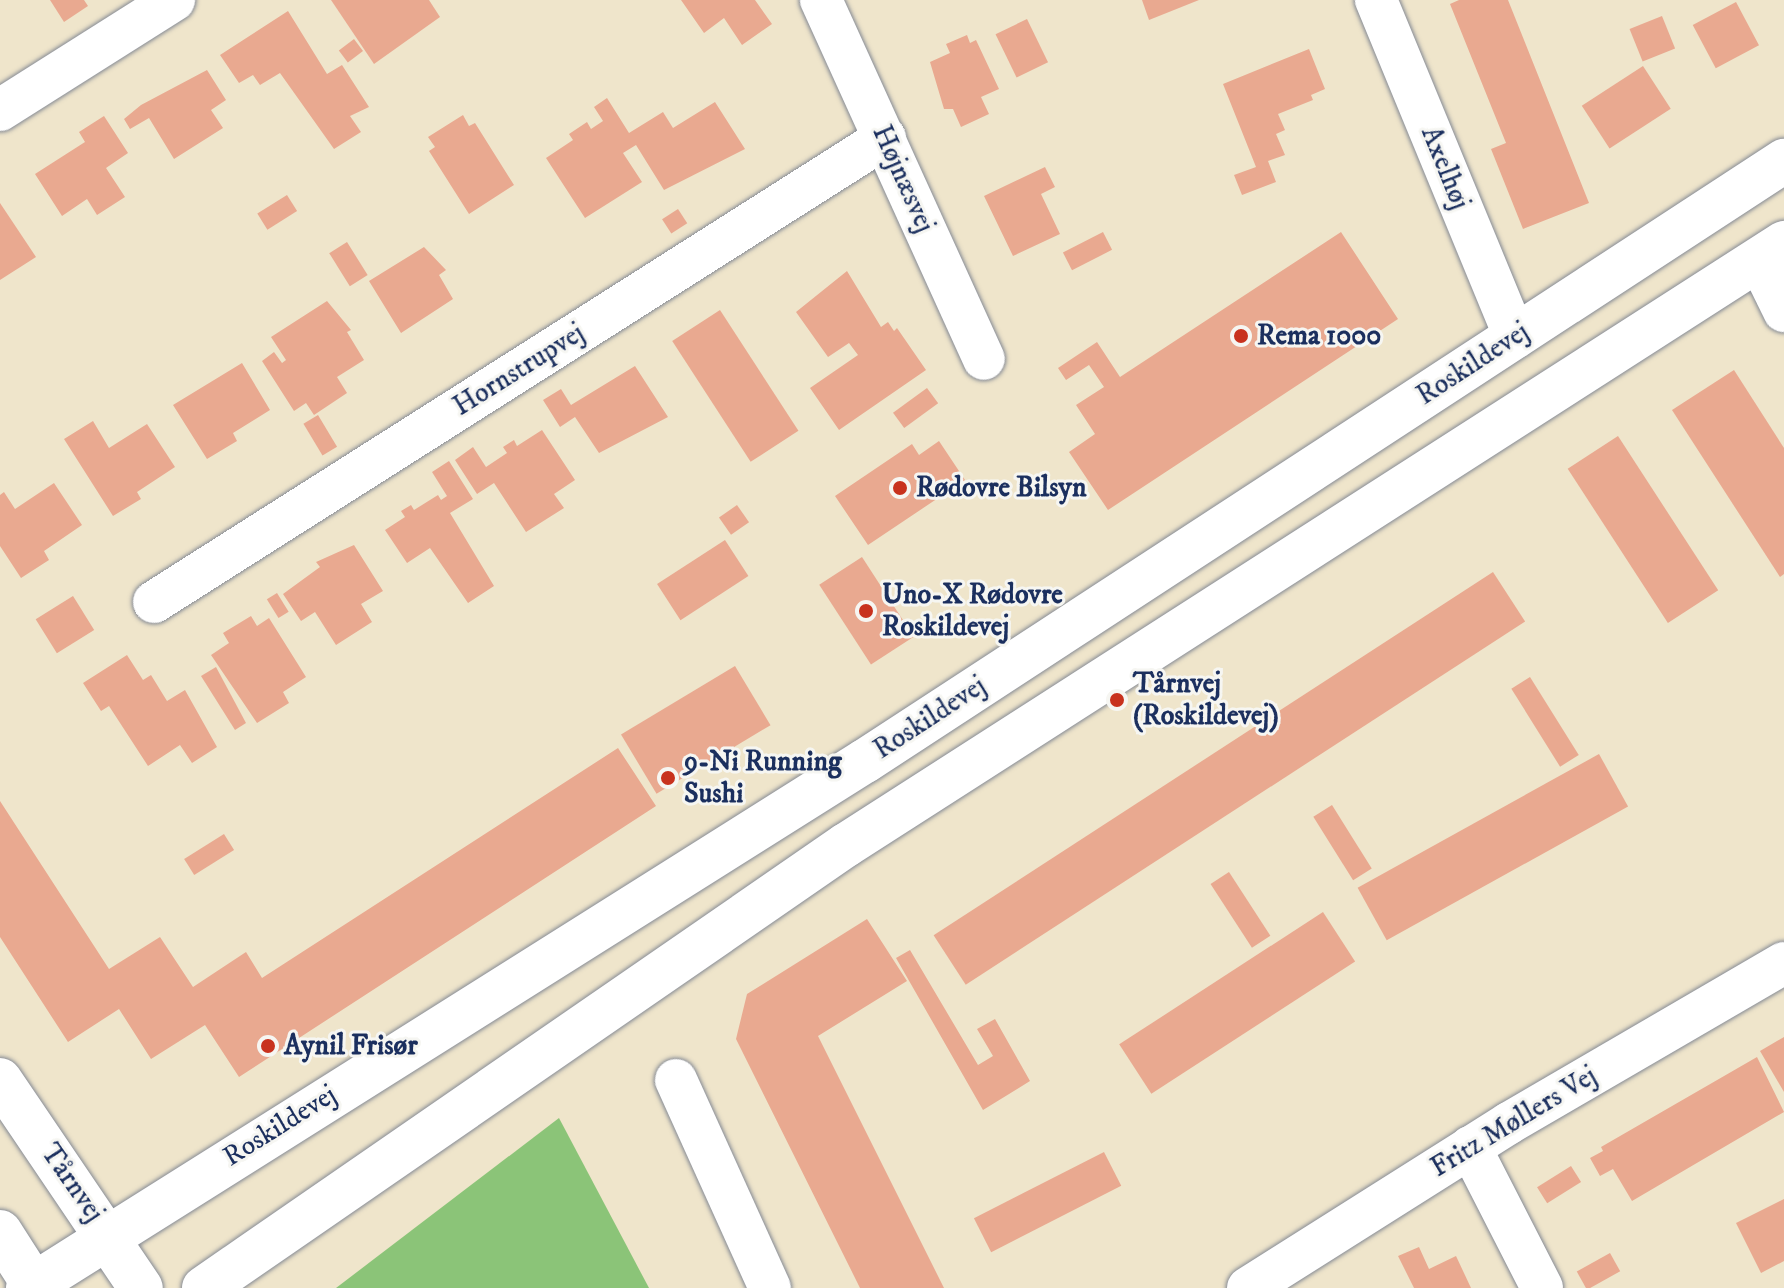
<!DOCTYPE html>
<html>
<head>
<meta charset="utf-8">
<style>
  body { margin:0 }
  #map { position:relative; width:1784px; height:1288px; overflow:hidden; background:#efe5cb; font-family:"IM FELL DW Pica",serif }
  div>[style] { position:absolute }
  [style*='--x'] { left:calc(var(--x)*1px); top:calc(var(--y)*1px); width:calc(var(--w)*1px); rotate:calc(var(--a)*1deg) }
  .green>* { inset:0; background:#8bc478 }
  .building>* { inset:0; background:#e9a990; transform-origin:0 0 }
  .roads { filter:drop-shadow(0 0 2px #858a94) drop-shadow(0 0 2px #858a94) }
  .minor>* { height:42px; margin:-21px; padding:0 21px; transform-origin:21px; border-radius:21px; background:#fff }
  .tertiary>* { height:44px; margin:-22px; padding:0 22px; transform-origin:22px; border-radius:22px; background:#fff }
  .secondary>* { height:44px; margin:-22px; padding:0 22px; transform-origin:22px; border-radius:22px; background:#fff }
  .dots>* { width:22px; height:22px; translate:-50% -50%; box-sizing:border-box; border:4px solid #f6f6f2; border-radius:50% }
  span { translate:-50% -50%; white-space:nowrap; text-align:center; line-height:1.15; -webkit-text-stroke:6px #f6f6f2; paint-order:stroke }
  .street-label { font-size:28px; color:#1b2f5e }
  .poi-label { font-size:28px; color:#1b2f5e; font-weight:700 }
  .left { translate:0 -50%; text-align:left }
</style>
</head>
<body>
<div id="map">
  <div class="green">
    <div style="clip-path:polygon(559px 1118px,649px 1288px,336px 1288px)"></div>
  </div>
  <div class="building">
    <div style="clip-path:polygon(50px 0,84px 0,88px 6px,64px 22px)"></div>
    <div style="clip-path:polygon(331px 0,429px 0,440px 17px,374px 64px)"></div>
    <div style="clip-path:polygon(681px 0,755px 0,772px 24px,742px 45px,724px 18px,704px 33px)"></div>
    <div style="clip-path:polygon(1142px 0,1199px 0,1149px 20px)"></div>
    <div style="clip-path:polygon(1459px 0,1508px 0,1589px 203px,1523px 229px,1491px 149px,1506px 143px,1450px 4px)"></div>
    <div style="left:1736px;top:2px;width:49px;height:49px;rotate:62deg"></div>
    <div style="clip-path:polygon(288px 11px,327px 74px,342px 65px,369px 107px,350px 116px,361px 132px,334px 149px,280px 73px,260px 85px,253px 75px,239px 83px,220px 55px)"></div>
    <div style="left:1662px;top:16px;width:35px;height:35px;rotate:68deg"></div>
    <div style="left:1027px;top:19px;width:48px;height:35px;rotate:64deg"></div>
    <div style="clip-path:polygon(967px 35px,970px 43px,976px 40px,999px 89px,981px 97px,989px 114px,961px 127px,953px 109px,944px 109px,930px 62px,950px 53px,946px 44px)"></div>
    <div style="left:354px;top:39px;width:15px;height:19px;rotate:53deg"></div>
    <div style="clip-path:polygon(1309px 49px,1325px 89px,1311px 95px,1313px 100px,1278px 114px,1285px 130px,1276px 134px,1285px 155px,1268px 161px,1276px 182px,1242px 195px,1234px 175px,1256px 167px,1223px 84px)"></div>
    <div style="left:1643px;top:66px;width:51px;height:73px;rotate:57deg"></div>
    <div style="clip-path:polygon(207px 70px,226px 100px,211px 110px,223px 128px,174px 159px,149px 118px,130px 129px,124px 119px,141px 105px)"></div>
    <div style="clip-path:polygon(607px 98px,629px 133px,663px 112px,673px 128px,715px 102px,745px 149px,664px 190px,636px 145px,623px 153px,642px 182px,585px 218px,546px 158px,573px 140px,569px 134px,587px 122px,591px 129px,603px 121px,594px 107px)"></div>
    <div style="clip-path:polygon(463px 115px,469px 126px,475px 123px,514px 185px,469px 214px,429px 151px,435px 147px,428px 137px)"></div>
    <div style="clip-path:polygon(104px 116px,128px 153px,106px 168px,125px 197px,97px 215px,87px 199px,62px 216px,35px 174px,85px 142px,79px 132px)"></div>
    <div style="clip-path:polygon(1045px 167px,1055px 187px,1041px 194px,1060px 234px,1013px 256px,984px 196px)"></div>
    <div style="left:287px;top:195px;width:19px;height:35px;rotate:58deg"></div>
    <div style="clip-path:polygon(0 203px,36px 257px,0 280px)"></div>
    <div style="left:678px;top:209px;width:17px;height:19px;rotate:57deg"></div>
    <div style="left:1103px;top:232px;width:20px;height:45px;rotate:63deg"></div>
    <div style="clip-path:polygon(1341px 232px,1398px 319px,1108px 510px,1069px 452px,1095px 434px,1076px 405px,1104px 387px,1089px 365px,1066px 380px,1058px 368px,1097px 342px,1120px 377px)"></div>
    <div style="left:347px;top:242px;width:39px;height:21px;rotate:58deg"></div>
    <div style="clip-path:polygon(424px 247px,446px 270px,439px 275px,453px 299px,401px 333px,369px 281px)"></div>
    <div style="clip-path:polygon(847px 271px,881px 327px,888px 322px,894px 331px,897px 328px,926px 370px,839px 430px,810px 388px,858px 355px,849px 343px,828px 357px,796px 312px)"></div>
    <div style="clip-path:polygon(327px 301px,351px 330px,347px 332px,364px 360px,337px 377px,347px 393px,314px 415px,306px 403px,294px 411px,262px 361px,274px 352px,282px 363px,286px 360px,271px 337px)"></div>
    <div style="left:720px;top:310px;width:144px;height:57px;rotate:57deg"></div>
    <div style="clip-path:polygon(242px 363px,270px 410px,233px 433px,237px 441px,207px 459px,173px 405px)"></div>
    <div style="clip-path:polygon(635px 366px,668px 417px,599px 453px,575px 417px,560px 427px,543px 400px,561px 389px,571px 405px)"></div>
    <div style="clip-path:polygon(1734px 370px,1784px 448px,1784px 574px,1780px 577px,1672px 410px)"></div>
    <div style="left:927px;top:388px;width:19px;height:42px;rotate:54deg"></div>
    <div style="left:318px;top:415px;width:37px;height:17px;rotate:59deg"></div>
    <div style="clip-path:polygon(93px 421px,109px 448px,147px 424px,175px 467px,137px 492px,141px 499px,113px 516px,64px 439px)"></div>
    <div style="clip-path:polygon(542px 430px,575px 480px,554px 494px,564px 508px,526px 532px,494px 483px,477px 494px,455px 460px,473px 447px,486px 467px,507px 453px,503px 447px,514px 440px,517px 446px)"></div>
    <div style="left:1618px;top:436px;width:184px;height:60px;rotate:57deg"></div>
    <div style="clip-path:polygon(939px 441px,965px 480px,868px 545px,835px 496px,912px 444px,919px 455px)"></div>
    <div style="clip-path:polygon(449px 461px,473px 499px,450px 513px,494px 586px,468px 603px,430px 548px,407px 563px,385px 530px,405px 517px,401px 511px,411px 505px,414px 510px,438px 495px,441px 500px,447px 496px,432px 472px)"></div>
    <div style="clip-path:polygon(54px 483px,82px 525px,44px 551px,49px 560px,21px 578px,0 546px,0 495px,4px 492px,15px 509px)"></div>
    <div style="left:737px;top:505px;width:21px;height:22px;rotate:55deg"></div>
    <div style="left:725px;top:540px;width:43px;height:81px;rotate:57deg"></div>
    <div style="clip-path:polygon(354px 545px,383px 591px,361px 604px,372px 622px,336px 645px,315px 612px,301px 621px,283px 594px,320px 567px,316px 562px)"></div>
    <div style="left:862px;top:557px;width:95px;height:51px;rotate:57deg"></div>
    <div style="left:1493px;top:572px;width:59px;height:667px;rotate:57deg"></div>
    <div style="left:277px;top:593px;width:22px;height:12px;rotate:58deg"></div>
    <div style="left:73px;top:596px;width:40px;height:44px;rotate:58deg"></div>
    <div style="clip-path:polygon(251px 616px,257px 626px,269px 618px,306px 677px,283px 692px,289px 703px,257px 723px,211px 655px,229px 643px,223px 633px)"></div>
    <div style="clip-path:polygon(127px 655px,143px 680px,151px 675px,167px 701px,185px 690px,217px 747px,192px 763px,180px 745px,148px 766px,109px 706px,101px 711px,83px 683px)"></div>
    <div style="left:735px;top:666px;width:69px;height:133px;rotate:59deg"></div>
    <div style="clip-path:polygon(216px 667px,246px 723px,235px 730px,201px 676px)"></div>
    <div style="left:1530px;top:677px;width:92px;height:22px;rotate:58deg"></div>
    <div style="clip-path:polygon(618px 748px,656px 806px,239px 1077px,205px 1025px,151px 1059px,119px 1009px,68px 1042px,0 937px,0 801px,109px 969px,160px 937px,193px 987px,246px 952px,262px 978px)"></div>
    <div style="left:1599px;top:754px;width:60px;height:276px;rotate:61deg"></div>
    <div style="left:1332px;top:805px;width:75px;height:22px;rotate:58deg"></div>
    <div style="left:224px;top:834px;width:19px;height:47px;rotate:58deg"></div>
    <div style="left:1229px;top:872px;width:76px;height:22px;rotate:57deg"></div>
    <div style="left:1323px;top:912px;width:59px;height:243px;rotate:57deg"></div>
    <div style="clip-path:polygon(867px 919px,907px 981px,818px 1036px,944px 1288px,860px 1288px,736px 1039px,747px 994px)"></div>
    <div style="clip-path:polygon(910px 950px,978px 1065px,993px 1056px,977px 1029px,995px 1019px,1030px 1081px,983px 1110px,896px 958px)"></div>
    <div style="clip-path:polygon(1784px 1037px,1784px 1092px,1760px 1051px)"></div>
    <div style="clip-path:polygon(1757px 1057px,1784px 1112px,1632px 1201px,1613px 1169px,1600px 1176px,1590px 1158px,1603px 1151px,1601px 1147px)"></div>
    <div style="left:1104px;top:1152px;width:38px;height:146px;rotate:63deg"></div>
    <div style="left:1571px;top:1166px;width:19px;height:40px;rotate:58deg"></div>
    <div style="clip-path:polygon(1784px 1199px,1784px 1261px,1761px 1273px,1736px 1223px)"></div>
    <div style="clip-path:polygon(1419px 1247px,1429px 1269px,1456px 1256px,1471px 1288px,1414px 1288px,1398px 1256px)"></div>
    <div style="left:1610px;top:1253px;width:21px;height:38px;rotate:61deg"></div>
  </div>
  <div class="roads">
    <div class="minor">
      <div style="--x:821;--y:0;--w:394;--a:65.6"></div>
      <div style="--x:1376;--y:0;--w:365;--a:67.6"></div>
      <div style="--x:0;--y:110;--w:206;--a:-32.3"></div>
      <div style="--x:1759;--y:260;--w:57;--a:63.9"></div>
      <div style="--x:154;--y:602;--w:866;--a:-32.41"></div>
      <div style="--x:676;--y:1080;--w:228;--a:65.7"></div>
      <div style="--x:1470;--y:1147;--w:158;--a:62.9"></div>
      <div style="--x:1248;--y:1288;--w:309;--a:-32.3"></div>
      <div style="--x:1509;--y:1123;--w:318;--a:-30.2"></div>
    </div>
    <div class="tertiary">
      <div style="--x:0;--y:1080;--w:251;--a:55.9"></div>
      <div style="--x:0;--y:1232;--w:67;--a:57.3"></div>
    </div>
    <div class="secondary">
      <div style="--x:28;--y:1288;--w:989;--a:-32.2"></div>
      <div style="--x:865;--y:761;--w:1098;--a:-33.14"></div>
      <div style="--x:204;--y:1288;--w:780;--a:-34.61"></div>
      <div style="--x:846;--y:845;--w:1115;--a:-32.69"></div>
    </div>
  </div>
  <div class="dots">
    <div style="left:1241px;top:336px;background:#c8321e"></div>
    <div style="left:900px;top:488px;background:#c8321e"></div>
    <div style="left:866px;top:611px;background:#c8321e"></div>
    <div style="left:1117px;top:700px;background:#c8321e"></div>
    <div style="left:668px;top:778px;background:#c8321e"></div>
    <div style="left:268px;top:1046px;background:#c8321e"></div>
  </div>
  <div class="street-label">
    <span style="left:1445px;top:168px;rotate:68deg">Axelhøj</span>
    <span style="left:903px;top:179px;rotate:66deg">Højnæsvej</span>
    <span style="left:1473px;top:364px;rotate:-33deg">Roskildevej</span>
    <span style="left:519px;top:370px;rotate:-32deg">Hornstrupvej</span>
    <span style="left:930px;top:718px;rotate:-33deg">Roskildevej</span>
    <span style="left:1514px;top:1122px;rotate:-31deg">Fritz Møllers Vej</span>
    <span style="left:280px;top:1126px;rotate:-32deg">Roskildevej</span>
    <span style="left:72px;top:1183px;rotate:55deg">Tårnvej</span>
  </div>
  <div class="poi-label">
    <span class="left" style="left:1257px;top:336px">Rema 1000</span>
    <span class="left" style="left:916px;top:488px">Rødovre Bilsyn</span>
    <span class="left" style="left:882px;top:611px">Uno-X Rødovre<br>Roskildevej</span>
    <span class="left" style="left:1133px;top:700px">Tårnvej<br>(Roskildevej)</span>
    <span class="left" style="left:684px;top:778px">9-Ni Running<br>Sushi</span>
    <span class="left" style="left:284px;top:1046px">Aynil Frisør</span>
  </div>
</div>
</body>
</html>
